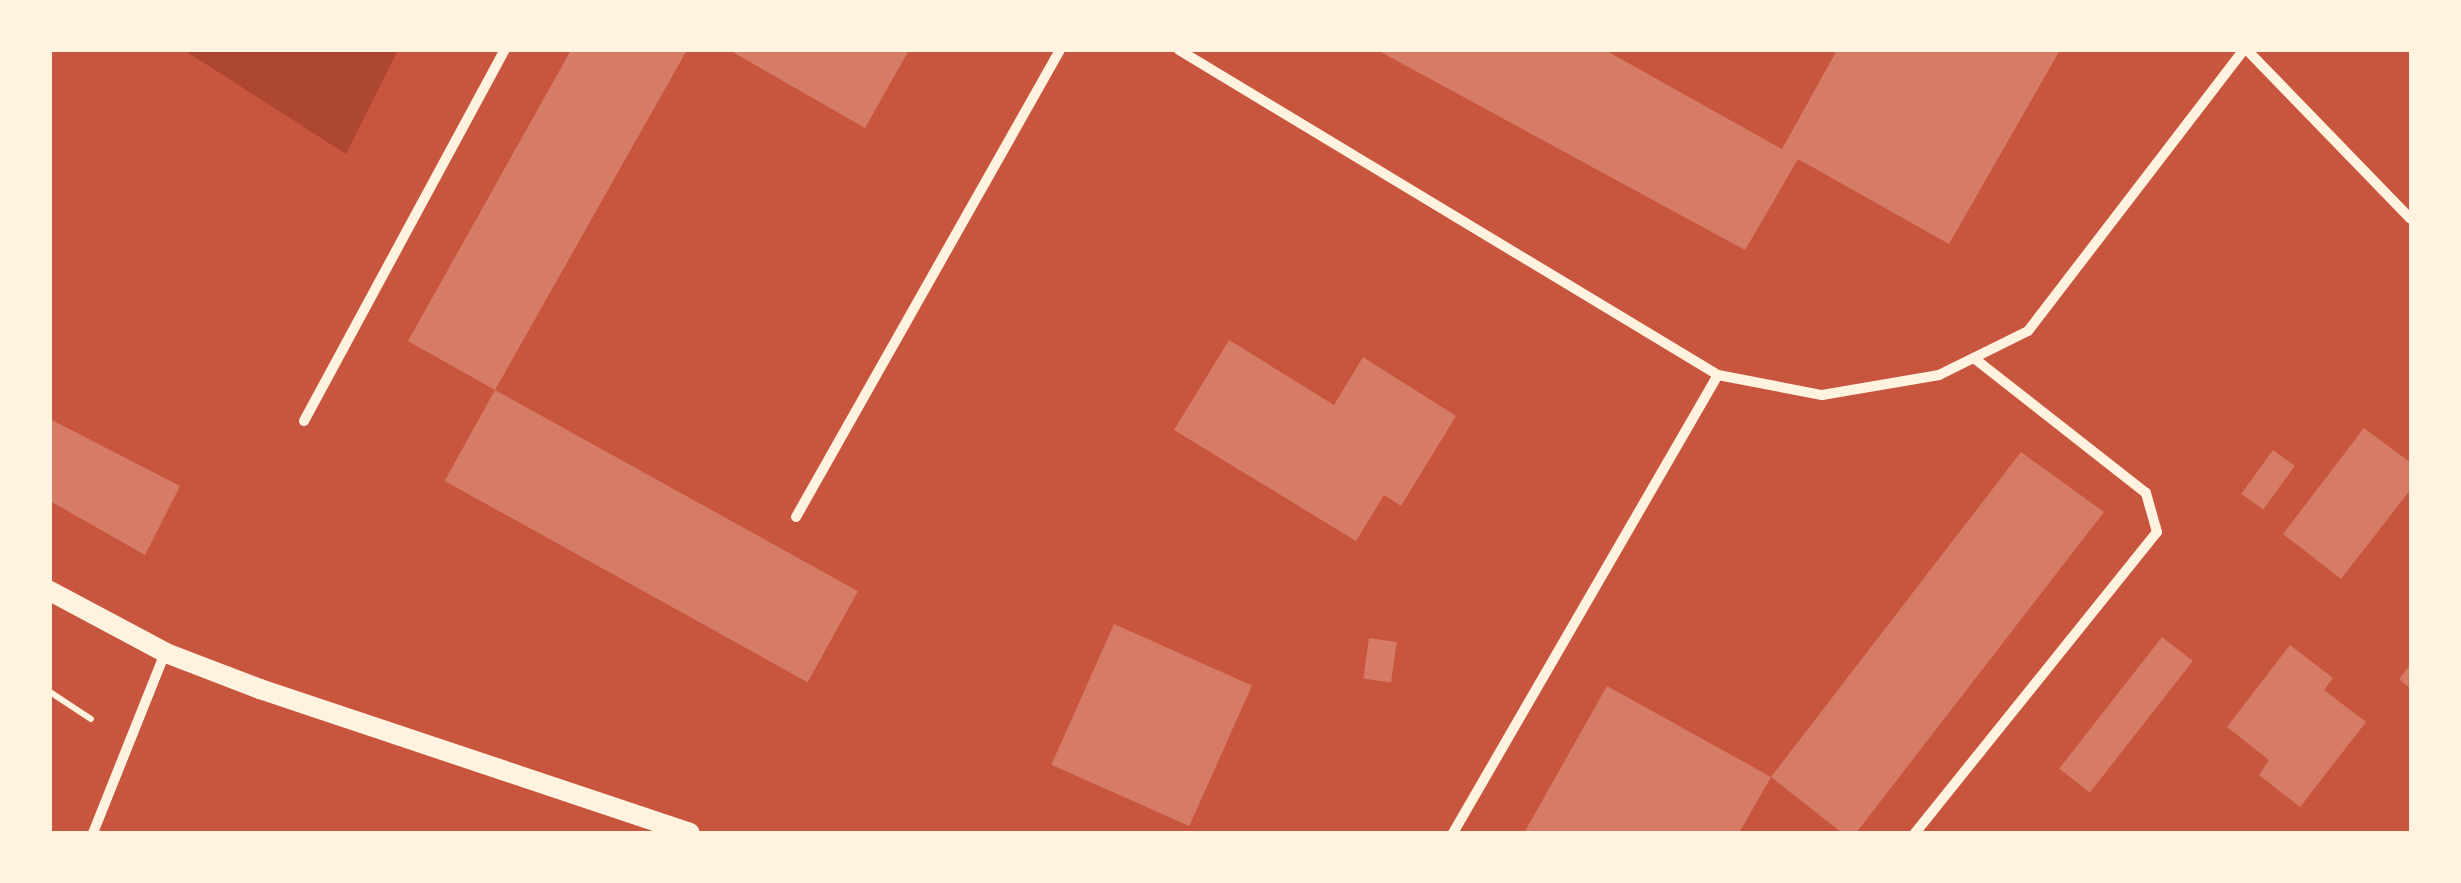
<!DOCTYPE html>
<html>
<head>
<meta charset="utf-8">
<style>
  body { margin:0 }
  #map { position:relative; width:2461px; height:883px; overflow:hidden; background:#c8553d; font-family:"Open Sans",sans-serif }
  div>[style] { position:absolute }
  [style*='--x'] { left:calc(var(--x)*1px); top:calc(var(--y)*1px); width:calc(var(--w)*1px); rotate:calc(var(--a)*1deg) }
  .green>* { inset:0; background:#ae4732 }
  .building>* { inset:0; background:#d67c66; transform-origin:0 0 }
  .path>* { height:6px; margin:-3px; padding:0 3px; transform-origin:3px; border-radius:3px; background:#fff3e0 }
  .minor>* { height:10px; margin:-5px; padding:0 5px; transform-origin:5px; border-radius:5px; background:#fff3e0 }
  .secondary>* { height:20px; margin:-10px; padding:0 10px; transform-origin:10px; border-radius:10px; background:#fff3e0 }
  span { translate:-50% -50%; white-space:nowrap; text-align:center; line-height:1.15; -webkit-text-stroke:8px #fff3e0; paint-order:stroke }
  .frame { position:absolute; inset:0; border:52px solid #fff3e0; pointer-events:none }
</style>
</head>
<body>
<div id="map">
  <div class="green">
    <div style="clip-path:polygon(184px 50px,398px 50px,346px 154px)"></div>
  </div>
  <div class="building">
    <div style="clip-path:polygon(571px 50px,687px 50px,495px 390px,408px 341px)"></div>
    <div style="clip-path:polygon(729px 50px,909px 50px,865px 128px)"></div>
    <div style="clip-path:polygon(1377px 50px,1605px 50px,1782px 149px,1837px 50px,2060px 50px,1949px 244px,1798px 159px,1745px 250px)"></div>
    <div style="clip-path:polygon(1229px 340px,1334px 405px,1363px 357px,1456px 416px,1401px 506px,1384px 495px,1356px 541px,1174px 430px)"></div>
    <div style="left:495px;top:390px;width:415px;height:104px;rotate:29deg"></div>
    <div style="clip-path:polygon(50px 419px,180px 486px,145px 555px,50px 501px)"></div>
    <div style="clip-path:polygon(2364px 428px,2411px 463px,2411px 489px,2341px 579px,2283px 534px)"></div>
    <div style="left:2273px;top:450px;width:27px;height:54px;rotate:36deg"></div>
    <div style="clip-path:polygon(2021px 452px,2104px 512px,1856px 833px,1842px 833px,1771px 777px)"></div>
    <div style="left:1114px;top:624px;width:151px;height:154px;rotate:24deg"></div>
    <div style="left:2162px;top:637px;width:39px;height:167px;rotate:38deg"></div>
    <div style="left:1369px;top:638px;width:28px;height:41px;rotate:8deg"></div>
    <div style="clip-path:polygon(2290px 645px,2333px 678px,2324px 690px,2366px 722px,2300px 807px,2259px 775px,2269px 760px,2227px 727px)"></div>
    <div style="clip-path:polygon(2411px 664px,2411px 689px,2399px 679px)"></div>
    <div style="clip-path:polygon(1607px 686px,1771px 777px,1739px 833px,1524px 833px)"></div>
  </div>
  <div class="path">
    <div style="--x:50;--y:692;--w:49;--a:33.4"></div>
  </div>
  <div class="minor">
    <div style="--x:1179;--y:50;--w:629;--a:31.09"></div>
    <div style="--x:2247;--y:50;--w:235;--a:45.9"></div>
    <div style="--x:304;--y:421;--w:422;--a:-61.6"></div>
    <div style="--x:796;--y:517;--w:536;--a:-60.52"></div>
    <div style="--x:93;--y:833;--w:194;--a:-68.2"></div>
    <div style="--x:1453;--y:833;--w:529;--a:-59.95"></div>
    <div style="--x:1718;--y:375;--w:106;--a:10.9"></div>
    <div style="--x:1822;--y:395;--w:119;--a:-9.7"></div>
    <div style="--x:1939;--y:375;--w:99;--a:-26.3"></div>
    <div style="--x:2028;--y:331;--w:354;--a:-52.5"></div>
    <div style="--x:1915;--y:833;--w:386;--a:-51.2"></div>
    <div style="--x:2157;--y:532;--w:41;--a:-105.8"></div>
    <div style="--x:2146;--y:493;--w:219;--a:-141.9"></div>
  </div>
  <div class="secondary">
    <div style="--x:50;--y:591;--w:132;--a:28.1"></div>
    <div style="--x:166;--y:653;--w:101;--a:21"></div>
    <div style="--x:260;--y:689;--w:453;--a:18.5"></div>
  </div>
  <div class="frame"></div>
</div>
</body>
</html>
